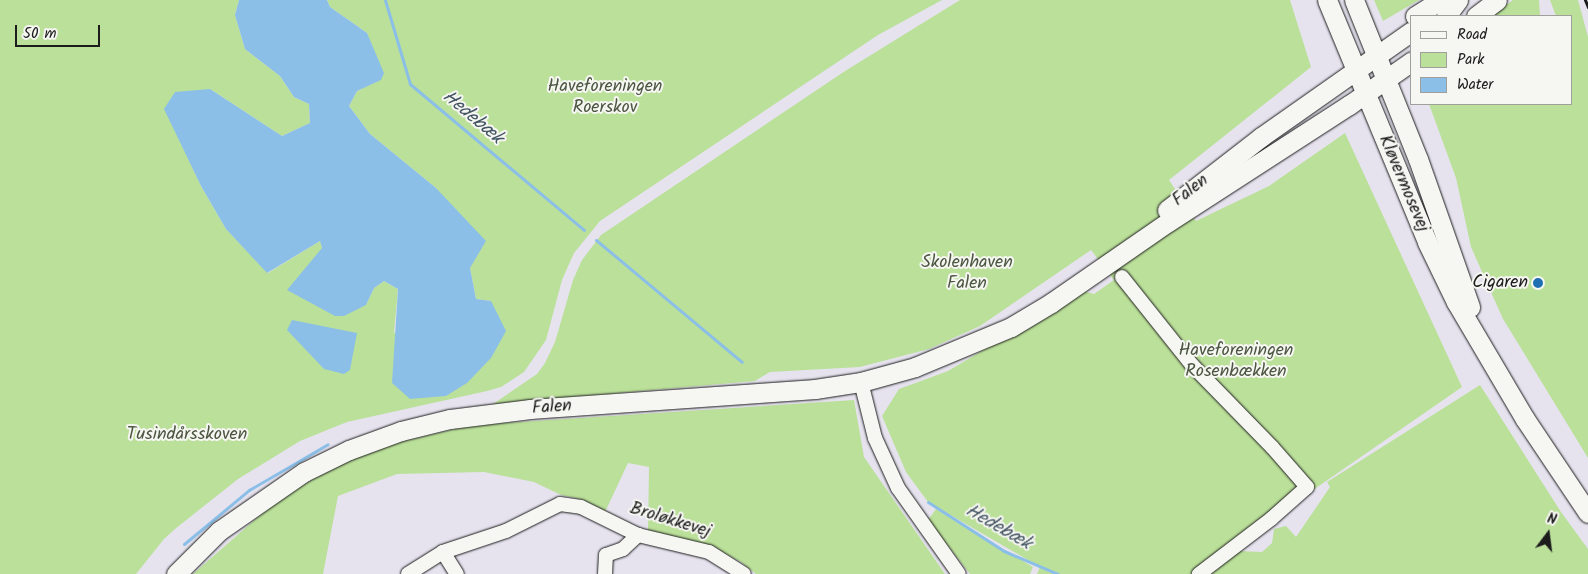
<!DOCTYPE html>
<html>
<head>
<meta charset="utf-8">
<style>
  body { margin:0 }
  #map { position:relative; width:1588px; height:574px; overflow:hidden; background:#e6e3ef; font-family:Kalam,sans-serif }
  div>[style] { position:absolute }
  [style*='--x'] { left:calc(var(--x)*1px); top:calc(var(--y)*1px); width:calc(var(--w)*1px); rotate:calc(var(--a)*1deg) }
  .green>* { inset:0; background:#bbe09a }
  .water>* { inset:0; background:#8bbfe8 }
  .stream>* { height:3px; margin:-1.5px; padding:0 1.5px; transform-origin:1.5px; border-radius:1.5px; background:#8bbfe8 }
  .roads { filter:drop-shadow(0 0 1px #1c1c1c) drop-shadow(0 0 1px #1c1c1c) }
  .street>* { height:14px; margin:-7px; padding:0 7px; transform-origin:7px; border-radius:7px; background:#f6f6f2 }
  .secondary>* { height:19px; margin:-9.5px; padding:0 9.5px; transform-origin:9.5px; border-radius:9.5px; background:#f6f6f2 }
  .rail>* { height:3px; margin:-1.5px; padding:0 1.5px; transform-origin:1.5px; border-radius:1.5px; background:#1c1c1c }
  .dots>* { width:14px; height:14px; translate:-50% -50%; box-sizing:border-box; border:2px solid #f6f6f2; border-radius:50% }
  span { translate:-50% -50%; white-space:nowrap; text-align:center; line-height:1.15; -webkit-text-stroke:4px #f6f6f2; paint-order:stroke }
  .park-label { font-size:18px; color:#4c5742 }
  .street-label { font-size:18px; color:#1c1c1c }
  .poi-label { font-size:18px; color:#1c1c1c }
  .right { translate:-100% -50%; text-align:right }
  .water-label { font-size:19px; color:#435563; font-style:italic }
  .legend { position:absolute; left:1410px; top:15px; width:162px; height:90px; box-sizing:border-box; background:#f6f6f2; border:1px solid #9f9f9c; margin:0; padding:6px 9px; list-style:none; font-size:15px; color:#1c1c1c }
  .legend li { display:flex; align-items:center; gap:10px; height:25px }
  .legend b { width:25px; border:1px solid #9f9f9c }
  .north { position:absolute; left:1523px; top:509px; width:50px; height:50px; -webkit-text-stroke:4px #f6f6f2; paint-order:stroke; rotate:15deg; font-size:14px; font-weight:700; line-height:20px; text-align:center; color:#1c1c1c }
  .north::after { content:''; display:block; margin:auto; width:18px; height:22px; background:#1c1c1c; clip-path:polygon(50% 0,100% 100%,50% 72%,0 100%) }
  .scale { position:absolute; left:15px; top:25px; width:85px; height:22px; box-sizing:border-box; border:2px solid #1c1c1c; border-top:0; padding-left:6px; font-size:15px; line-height:18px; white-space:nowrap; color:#1c1c1c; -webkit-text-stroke:4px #f6f6f2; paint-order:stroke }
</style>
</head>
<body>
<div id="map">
  <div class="green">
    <div style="clip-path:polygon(0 0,239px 0,235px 15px,245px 49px,280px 76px,294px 97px,309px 104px,310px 123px,282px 136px,210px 89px,165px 109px,201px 186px,226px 229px,268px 273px,320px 241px,323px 248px,311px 265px,366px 305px,374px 288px,384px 281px,398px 289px,394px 333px,491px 301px,476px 299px,470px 268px,436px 188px,370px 134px,349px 106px,357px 91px,380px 80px,367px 33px,330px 7px,327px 0,942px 0,878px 35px,600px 221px,574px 253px,562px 280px,546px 340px,524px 372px,501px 387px,487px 391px,347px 422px,300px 441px,238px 479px,175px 529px,164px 539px,136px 574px,0 574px)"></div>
    <div style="clip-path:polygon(960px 0,1290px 0,1311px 67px,1169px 180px,1196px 221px,1269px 186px,1345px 133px,1462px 387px,1316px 488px,1208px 574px,1037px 574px,1040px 567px,928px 502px,906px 472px,882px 416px,899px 389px,948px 371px,1083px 291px,1094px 294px,1114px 280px,1091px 250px,980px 326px,929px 349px,860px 367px,770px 372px,755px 381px,493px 404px,537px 374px,545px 363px,555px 342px,573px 280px,582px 260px,601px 235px,845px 71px)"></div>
    <div style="clip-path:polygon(1374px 0,1419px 0,1383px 21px)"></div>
    <div style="clip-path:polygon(1513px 0,1539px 0,1540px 16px,1491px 16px)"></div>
    <div style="clip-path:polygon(1550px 0,1578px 0,1588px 37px,1588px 458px,1503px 319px,1471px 247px,1456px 178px,1429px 104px,1572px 104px,1572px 16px,1556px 16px)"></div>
    <div style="clip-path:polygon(1480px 385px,1561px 512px,1588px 549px,1588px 574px,1211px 574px,1239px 551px,1262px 552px,1272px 543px,1274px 529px,1286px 526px,1296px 537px,1330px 487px,1327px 482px)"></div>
    <div style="clip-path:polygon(854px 400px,864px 457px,945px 574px,756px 574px,741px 562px,709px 545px,648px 531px,649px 467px,628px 463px,605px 512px,580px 499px,561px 495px,534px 482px,484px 472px,397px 474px,338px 496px,323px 574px,193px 574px,274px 503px,323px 473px,375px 448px,472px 425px)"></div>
    <div style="clip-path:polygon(936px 509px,1033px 567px,1030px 574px,970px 574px,928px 520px)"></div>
  </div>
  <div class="water">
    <div style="clip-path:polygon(239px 0,327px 0,330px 7px,367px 33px,384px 73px,381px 80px,357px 91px,349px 106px,370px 134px,436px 188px,486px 241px,470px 268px,476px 299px,491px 301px,506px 331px,491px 358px,467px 383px,446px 396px,410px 399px,392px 383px,398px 289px,384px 281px,374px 288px,366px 305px,344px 316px,335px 316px,287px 290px,322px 248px,320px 241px,267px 273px,226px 229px,201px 186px,164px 109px,175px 92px,210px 89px,282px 136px,310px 123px,309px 104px,294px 97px,280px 76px,245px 49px,235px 15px)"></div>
    <div style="clip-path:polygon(292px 320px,357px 333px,350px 370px,344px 374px,324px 369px,287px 330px)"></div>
  </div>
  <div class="stream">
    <div style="--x:385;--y:0;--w:88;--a:73.4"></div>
    <div style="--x:410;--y:84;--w:227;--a:40"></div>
    <div style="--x:596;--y:240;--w:190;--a:39.9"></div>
    <div style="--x:928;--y:502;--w:90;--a:32.8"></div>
    <div style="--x:1004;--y:551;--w:59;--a:23.1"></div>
    <div style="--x:184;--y:544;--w:85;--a:-39.7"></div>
    <div style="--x:249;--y:490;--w:91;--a:-30.2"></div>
  </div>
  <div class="roads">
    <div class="street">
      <div style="--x:1122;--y:277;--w:112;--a:51.5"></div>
      <div style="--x:1192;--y:365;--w:115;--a:45.7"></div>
      <div style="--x:1272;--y:447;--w:53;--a:48.8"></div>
      <div style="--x:1307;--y:487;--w:48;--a:138.4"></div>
      <div style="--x:1271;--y:519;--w:91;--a:142.6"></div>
      <div style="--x:861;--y:382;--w:58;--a:76"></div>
      <div style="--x:875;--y:438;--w:55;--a:65.3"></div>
      <div style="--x:898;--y:488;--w:105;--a:54.7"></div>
      <div style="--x:443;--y:552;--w:26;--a:58"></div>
      <div style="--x:408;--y:574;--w:41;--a:-32.2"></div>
      <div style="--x:443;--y:552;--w:66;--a:-18.4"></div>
      <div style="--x:506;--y:531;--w:60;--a:-26.6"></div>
      <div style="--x:560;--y:504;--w:21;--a:8"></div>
      <div style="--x:581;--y:507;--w:64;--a:26.2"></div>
      <div style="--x:638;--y:535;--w:73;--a:13.5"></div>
      <div style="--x:709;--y:552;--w:41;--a:32.2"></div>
      <div style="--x:605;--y:574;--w:19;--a:-87"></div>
      <div style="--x:606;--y:555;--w:18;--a:-19"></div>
      <div style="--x:623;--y:549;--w:21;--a:-43"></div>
    </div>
    <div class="secondary">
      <div style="--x:1327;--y:0;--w:262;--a:67.5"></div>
      <div style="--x:1427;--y:242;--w:67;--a:64.2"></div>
      <div style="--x:1456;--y:302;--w:136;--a:59.5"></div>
      <div style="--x:1525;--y:419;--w:113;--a:56.2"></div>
      <div style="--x:1354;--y:0;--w:171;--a:68.1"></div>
      <div style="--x:1418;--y:159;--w:157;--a:70.6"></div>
      <div style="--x:1415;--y:16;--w:31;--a:-32"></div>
      <div style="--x:1446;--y:16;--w:20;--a:-53"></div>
      <div style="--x:1476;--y:16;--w:26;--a:-37"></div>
      <div style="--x:1167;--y:210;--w:119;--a:-37.8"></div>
      <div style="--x:1261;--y:137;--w:184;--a:-35.1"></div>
      <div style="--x:176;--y:574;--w:61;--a:-45"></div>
      <div style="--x:219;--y:531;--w:103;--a:-34.8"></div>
      <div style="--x:304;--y:472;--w:50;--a:-26.1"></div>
      <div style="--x:349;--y:450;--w:55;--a:-20.1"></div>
      <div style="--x:401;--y:431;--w:50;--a:-13.8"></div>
      <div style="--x:450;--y:419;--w:81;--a:-7.1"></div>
      <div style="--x:530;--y:409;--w:286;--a:-4"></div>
      <div style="--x:815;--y:389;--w:47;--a:-8.7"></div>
      <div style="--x:861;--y:382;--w:56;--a:-15.5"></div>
      <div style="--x:915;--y:367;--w:104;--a:-22.6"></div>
      <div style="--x:1011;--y:327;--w:47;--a:-31"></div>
      <div style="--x:1051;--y:303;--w:142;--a:-34.7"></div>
      <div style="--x:1168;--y:222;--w:216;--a:-32.9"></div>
      <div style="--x:1349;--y:105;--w:77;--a:-34.9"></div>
    </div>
  </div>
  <div class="rail">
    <div style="--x:1585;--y:0;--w:8;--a:67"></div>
  </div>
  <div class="dots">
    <div style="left:1538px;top:283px;background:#1f6fb2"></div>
  </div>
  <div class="park-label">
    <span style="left:605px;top:98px">Haveforeningen<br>Roerskov</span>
    <span style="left:967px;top:274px">Skolenhaven<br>Falen</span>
    <span style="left:1236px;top:362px">Haveforeningen<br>Rosenbækken</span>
    <span style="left:187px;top:435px">Tusindårsskoven</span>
  </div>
  <div class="street-label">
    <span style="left:1403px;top:184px;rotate:67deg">Kløvermosevej</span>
    <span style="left:1191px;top:191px;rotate:-38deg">Falen</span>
    <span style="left:552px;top:408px;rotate:-4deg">Falen</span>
    <span style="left:670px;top:521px;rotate:17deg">Broløkkevej</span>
  </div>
  <div class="poi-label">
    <span class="right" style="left:1528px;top:283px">Cigaren</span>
  </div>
  <div class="water-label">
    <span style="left:472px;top:118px;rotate:40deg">Hedebæk</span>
    <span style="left:998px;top:528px;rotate:30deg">Hedebæk</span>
  </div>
  <ul class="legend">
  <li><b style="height:6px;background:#f6f6f2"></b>Road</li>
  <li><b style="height:14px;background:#bbe09a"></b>Park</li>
  <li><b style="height:14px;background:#8bbfe8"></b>Water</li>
  </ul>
  <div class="north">N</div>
  <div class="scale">50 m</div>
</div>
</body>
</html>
